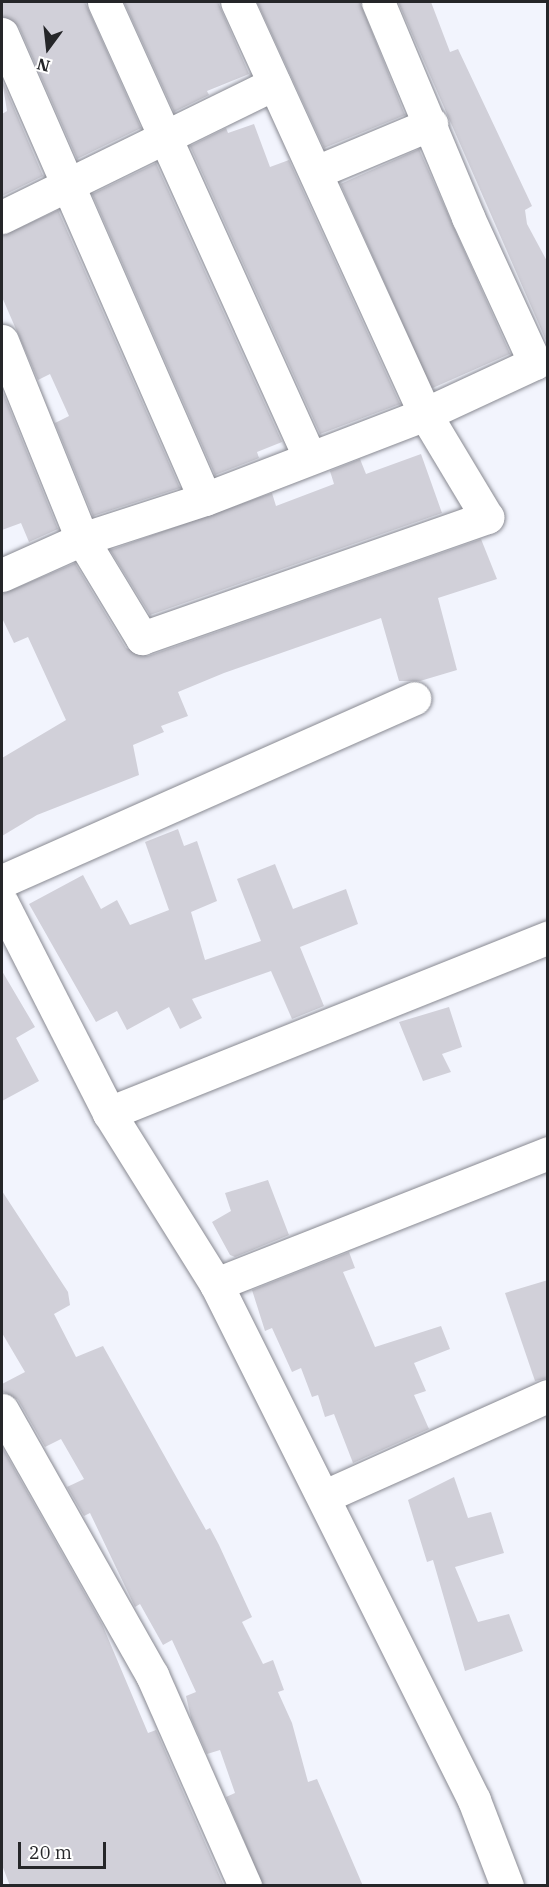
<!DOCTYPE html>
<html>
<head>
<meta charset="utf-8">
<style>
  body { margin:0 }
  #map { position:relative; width:549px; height:1887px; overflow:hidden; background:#f2f4fd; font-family:"IBM Plex Serif",serif }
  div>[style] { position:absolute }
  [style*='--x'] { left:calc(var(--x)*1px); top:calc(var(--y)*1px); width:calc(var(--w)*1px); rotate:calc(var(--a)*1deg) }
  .building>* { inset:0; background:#d1d0d9; transform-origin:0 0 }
  .roads { filter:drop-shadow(0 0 2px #898a92) drop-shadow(0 0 2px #898a92) }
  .minor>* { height:33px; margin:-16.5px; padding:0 16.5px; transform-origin:16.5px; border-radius:16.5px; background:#fff }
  span { translate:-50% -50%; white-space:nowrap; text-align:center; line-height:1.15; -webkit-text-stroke:4.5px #fff; paint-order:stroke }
  .frame { position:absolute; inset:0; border:3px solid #252629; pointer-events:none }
  .north { position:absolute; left:18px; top:18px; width:60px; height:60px; -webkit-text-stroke:4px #fff; paint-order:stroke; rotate:195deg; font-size:16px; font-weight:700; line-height:24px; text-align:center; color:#252629 }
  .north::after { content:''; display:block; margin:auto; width:21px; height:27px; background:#252629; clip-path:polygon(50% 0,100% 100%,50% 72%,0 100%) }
  .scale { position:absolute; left:18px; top:1842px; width:88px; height:27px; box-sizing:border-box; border:3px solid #252629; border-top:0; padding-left:8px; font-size:18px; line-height:21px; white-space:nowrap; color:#252629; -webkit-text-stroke:4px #fff; paint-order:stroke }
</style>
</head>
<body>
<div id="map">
  <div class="building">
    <div style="clip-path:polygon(2px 2px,85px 2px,141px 128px,77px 159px,19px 27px,2px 16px)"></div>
    <div style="clip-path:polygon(124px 2px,218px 2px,249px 74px,207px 91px,209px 95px,174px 112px)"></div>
    <div style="clip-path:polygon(257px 2px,360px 2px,405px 115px,324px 148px)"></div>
    <div style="clip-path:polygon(398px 2px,431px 2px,450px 52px,458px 49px,532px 206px,525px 210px,527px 224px,548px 263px,548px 345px)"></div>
    <div style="clip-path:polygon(2px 80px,43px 176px,2px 196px,2px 114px,7px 111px)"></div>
    <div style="clip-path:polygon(254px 124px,270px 167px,289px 160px,400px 404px,320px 434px,190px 146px,226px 128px,228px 133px)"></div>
    <div style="left:419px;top:149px;width:224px;height:86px;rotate:66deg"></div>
    <div style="clip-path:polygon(156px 163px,282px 442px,257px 452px,259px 458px,215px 475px,92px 194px)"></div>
    <div style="clip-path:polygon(58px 210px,180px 488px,93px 516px,55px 423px,69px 416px,50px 374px,38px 380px,2px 297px,2px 236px)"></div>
    <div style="clip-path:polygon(2px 390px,58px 529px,29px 542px,21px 523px,2px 530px)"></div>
    <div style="clip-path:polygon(421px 454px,442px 513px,150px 615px,110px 550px,272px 493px,276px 506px,334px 484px,330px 471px,360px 459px,366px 474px)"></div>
    <div style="clip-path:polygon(481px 539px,497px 579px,438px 598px,457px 670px,420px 681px,399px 681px,381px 618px,224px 673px,178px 692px,188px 716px,161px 726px,164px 732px,133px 745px,139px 775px,37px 815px,2px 836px,2px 758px,66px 720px,28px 637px,14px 643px,2px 618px,2px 594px,75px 563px,126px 648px,148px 656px)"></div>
    <div style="clip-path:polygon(178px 829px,184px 846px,197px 841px,217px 901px,191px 912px,205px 960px,261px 941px,237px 879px,275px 864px,293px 909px,346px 889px,358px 924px,300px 947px,324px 1006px,292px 1019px,271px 971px,192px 999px,202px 1018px,180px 1029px,169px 1007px,127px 1030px,117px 1011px,96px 1022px,29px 904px,83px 875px,101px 909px,117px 900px,130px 925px,169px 910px,145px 842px)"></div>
    <div style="clip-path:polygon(2px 971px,35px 1027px,16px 1038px,39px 1081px,2px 1101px)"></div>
    <div style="clip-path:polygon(449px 1007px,462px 1047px,442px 1054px,451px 1072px,423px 1081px,399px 1022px)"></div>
    <div style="clip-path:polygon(268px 1180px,289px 1235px,299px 1231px,235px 1257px,230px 1255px,212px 1222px,231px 1211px,225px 1193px)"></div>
    <div style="clip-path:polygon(2px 1191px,68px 1292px,70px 1305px,54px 1314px,76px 1357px,103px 1346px,206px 1530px,210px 1528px,219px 1545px,252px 1617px,242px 1622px,263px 1664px,273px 1660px,284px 1690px,278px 1692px,292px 1723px,308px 1782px,317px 1779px,363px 1886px,263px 1886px,226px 1797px,235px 1793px,220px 1750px,207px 1754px,191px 1718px,186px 1696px,196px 1692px,172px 1640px,163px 1645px,140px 1604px,135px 1607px,90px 1513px,84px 1516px,67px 1487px,84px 1479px,61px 1439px,45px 1447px,18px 1400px,2px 1391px,2px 1384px,25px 1372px,2px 1333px)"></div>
    <div style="clip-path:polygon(349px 1252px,355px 1268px,343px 1272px,375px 1347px,441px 1326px,450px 1349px,414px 1363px,426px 1391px,414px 1395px,429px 1429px,353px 1463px,334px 1414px,325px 1417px,318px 1395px,312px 1397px,301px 1368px,292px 1372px,272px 1328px,265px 1331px,252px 1290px)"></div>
    <div style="clip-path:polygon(548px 1280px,548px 1378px,535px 1381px,505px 1293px)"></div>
    <div style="clip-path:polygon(2px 1447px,102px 1624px,148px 1733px,156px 1730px,224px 1886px,10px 1886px,2px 1865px)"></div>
    <div style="clip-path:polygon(454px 1477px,468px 1518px,491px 1512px,504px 1553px,455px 1567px,478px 1622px,509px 1614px,523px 1651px,465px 1671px,433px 1560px,427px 1562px,408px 1500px)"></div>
  </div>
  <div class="roads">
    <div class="minor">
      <div style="--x:104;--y:2;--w:498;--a:65.7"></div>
      <div style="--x:2;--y:34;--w:507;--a:66.42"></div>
      <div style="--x:316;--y:172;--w:125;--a:-22.7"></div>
      <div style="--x:2;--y:217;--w:303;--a:-26.1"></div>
      <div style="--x:2;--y:341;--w:214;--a:68"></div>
      <div style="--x:82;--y:539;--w:116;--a:58.8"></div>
      <div style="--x:142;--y:638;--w:366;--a:-19.3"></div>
      <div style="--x:487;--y:517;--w:120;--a:-121"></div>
      <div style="--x:425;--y:414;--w:453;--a:-114.5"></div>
      <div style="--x:2;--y:575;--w:88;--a:-24.2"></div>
      <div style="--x:82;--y:539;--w:129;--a:-18"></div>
      <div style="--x:205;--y:499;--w:236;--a:-21.1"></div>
      <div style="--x:425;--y:414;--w:121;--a:-24.9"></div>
      <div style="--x:535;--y:363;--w:161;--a:-114.7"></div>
      <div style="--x:468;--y:217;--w:233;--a:-112.7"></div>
      <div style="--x:2;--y:881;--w:451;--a:-23.9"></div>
      <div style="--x:2;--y:903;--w:236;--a:63"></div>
      <div style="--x:109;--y:1113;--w:202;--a:58"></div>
      <div style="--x:216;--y:1284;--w:577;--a:63.43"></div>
      <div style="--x:474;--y:1800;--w:92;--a:69"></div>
      <div style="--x:109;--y:1113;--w:473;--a:-21.8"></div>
      <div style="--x:216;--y:1284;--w:357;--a:-21.5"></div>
      <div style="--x:2;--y:1410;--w:305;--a:60.5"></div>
      <div style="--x:152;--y:1675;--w:231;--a:66.2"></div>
      <div style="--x:325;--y:1496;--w:244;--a:-24.2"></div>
    </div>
  </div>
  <div class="frame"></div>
  <div class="north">N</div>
  <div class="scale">20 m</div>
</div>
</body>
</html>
